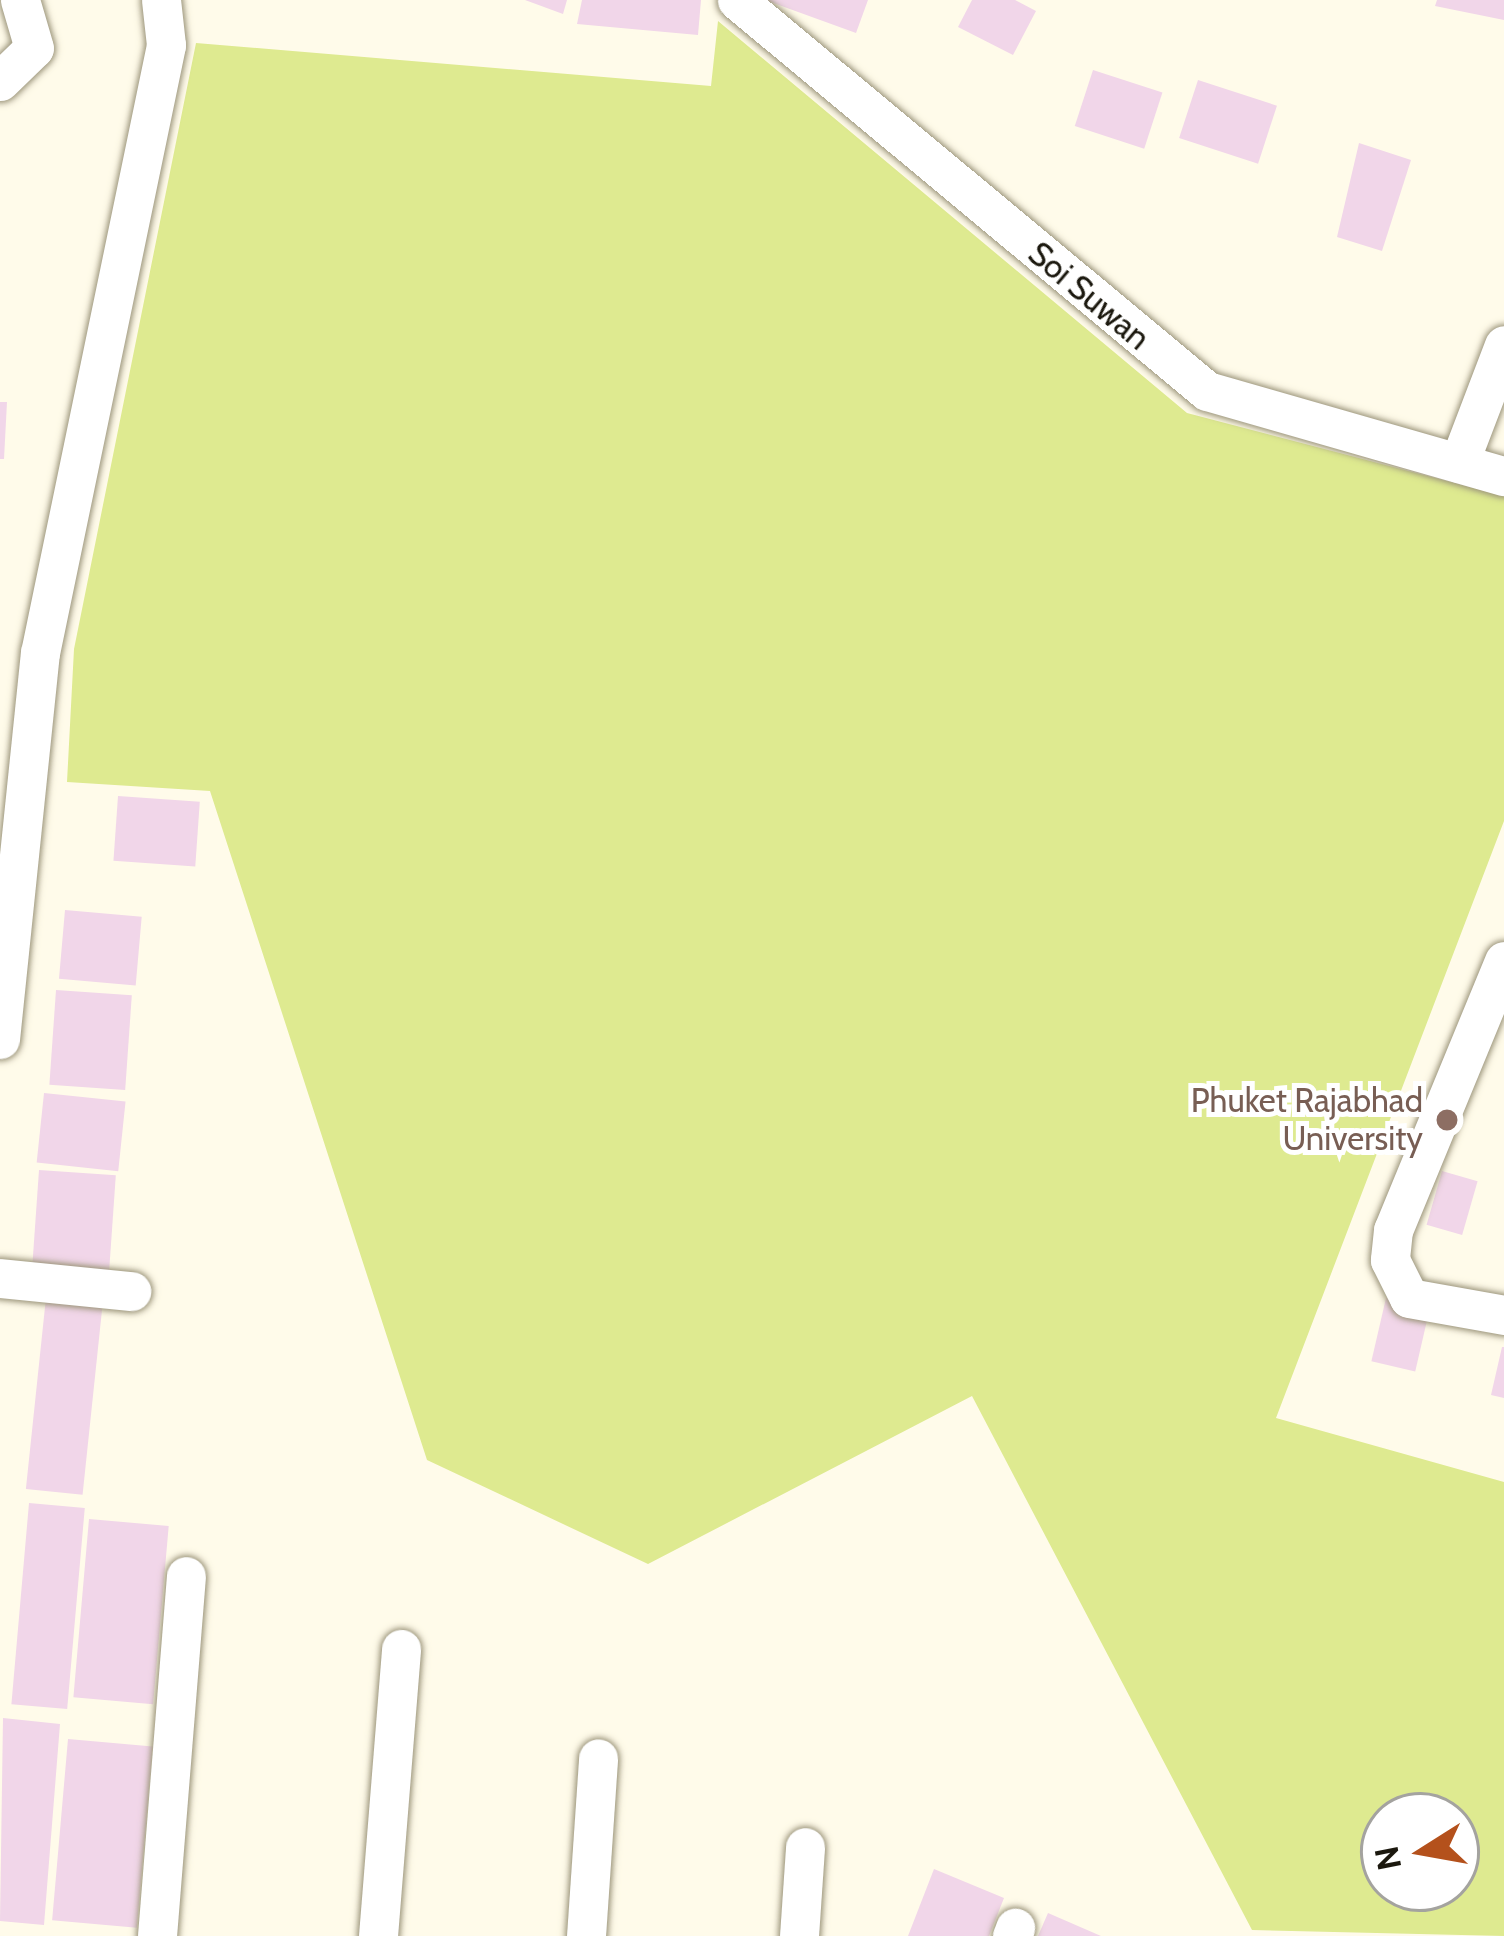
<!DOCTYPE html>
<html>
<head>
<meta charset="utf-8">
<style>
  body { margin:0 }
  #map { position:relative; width:1504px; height:1936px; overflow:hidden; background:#fffbea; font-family:Cabin,sans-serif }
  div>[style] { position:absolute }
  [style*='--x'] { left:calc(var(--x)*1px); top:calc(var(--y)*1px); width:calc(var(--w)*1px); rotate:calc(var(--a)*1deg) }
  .green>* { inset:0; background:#deea90 }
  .building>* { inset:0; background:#f1d6e9; transform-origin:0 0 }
  .roads { filter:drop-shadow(0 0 3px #9d967c) drop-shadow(0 0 3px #9d967c) }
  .minor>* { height:39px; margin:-19.5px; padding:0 19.5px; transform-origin:19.5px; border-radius:19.5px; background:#fff }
  .dots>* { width:33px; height:33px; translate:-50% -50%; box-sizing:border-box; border:6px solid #fff; border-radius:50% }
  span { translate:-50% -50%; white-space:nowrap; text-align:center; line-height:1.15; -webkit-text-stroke:10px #fff; paint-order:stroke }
  .street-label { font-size:33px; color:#1b180e }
  .education-label { font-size:33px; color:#785e54 }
  .right { translate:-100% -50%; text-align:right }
  .north { position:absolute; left:1360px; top:1792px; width:120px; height:120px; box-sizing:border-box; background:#fff; border:3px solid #a4a39f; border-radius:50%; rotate:259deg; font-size:33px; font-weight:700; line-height:48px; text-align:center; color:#1b180e }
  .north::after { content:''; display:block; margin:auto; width:42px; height:54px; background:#b4511c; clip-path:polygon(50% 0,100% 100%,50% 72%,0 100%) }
</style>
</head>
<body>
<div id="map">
  <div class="green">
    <div style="clip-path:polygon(evenodd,718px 21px,1187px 413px,1504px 496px,1504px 821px,1276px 1418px,1504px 1482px,1504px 1936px,1252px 1930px,972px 1396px,648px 1564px,427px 1460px,210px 791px,67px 782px,74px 649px,196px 43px,711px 86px,718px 21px,1384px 1816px,1456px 1816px,1456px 1888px,1384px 1888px,1384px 1816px)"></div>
  </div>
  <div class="building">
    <div style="clip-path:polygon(525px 0,567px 0,563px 14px)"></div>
    <div style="clip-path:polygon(582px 0,701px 0,698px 35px,577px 24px)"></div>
    <div style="clip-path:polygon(765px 0,868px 0,856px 33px)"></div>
    <div style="clip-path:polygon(972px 0,1015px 0,1036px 11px,1013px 55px,958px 27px)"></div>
    <div style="clip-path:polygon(1437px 0,1504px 0,1504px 20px,1435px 6px)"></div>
    <div style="left:1093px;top:70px;width:73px;height:59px;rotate:18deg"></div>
    <div style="left:1198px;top:80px;width:83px;height:61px;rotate:18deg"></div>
    <div style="clip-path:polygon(1359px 143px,1411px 160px,1382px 251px,1337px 237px)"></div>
    <div style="clip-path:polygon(0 402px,7px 402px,4px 459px,0 459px)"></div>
    <div style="left:118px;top:796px;width:82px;height:65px;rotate:4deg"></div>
    <div style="left:65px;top:910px;width:77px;height:69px;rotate:5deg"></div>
    <div style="left:56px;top:990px;width:76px;height:95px;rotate:4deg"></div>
    <div style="left:44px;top:1093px;width:82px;height:70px;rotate:6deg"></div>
    <div style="left:39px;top:1170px;width:77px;height:96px;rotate:4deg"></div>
    <div style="left:1442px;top:1171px;width:37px;height:56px;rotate:16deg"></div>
    <div style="left:47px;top:1288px;width:57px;height:202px;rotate:6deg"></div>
    <div style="left:1386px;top:1298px;width:45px;height:65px;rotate:13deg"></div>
    <div style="clip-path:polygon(1502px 1347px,1504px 1347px,1504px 1398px,1491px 1395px)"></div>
    <div style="left:29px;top:1503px;width:56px;height:202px;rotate:5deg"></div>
    <div style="left:89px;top:1519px;width:80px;height:179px;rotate:5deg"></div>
    <div style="clip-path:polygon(3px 1718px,60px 1724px,44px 1925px,0 1921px)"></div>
    <div style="left:68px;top:1739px;width:85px;height:182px;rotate:5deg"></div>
    <div style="clip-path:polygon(934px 1869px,1004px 1898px,989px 1936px,908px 1936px)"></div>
    <div style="clip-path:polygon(1048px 1913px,1101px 1936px,1038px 1936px)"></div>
  </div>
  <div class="roads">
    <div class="minor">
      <div style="--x:737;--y:0;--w:611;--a:39.76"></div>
      <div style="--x:1207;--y:391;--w:309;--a:16"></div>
      <div style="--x:0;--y:81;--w:47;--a:-44.1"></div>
      <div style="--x:34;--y:48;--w:50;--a:-106.3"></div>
      <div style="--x:1459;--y:463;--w:126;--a:-69.1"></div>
      <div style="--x:1504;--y:961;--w:291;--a:112.4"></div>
      <div style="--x:1393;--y:1230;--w:30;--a:96"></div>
      <div style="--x:1390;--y:1260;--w:42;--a:63.4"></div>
      <div style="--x:1409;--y:1298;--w:97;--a:10.1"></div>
      <div style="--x:0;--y:1039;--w:388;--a:-84.1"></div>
      <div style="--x:40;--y:653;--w:621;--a:-78.29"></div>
      <div style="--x:166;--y:45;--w:45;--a:-96.3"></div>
      <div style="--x:0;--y:1278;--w:132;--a:5.7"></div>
      <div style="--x:157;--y:1936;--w:361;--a:-85.4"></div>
      <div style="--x:378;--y:1936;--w:288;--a:-85.4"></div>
      <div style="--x:586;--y:1936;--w:178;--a:-86.1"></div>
      <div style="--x:799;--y:1936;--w:89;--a:-86.1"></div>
      <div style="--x:1012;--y:1936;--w:9;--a:-69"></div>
    </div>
  </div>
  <div class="dots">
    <div style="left:1447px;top:1120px;background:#8d6e63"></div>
  </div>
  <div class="street-label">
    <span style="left:1089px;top:296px;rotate:40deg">Soi Suwan</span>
  </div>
  <div class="education-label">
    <span class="right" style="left:1423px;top:1120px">Phuket Rajabhad<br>University</span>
  </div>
  <div class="north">N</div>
</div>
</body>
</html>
